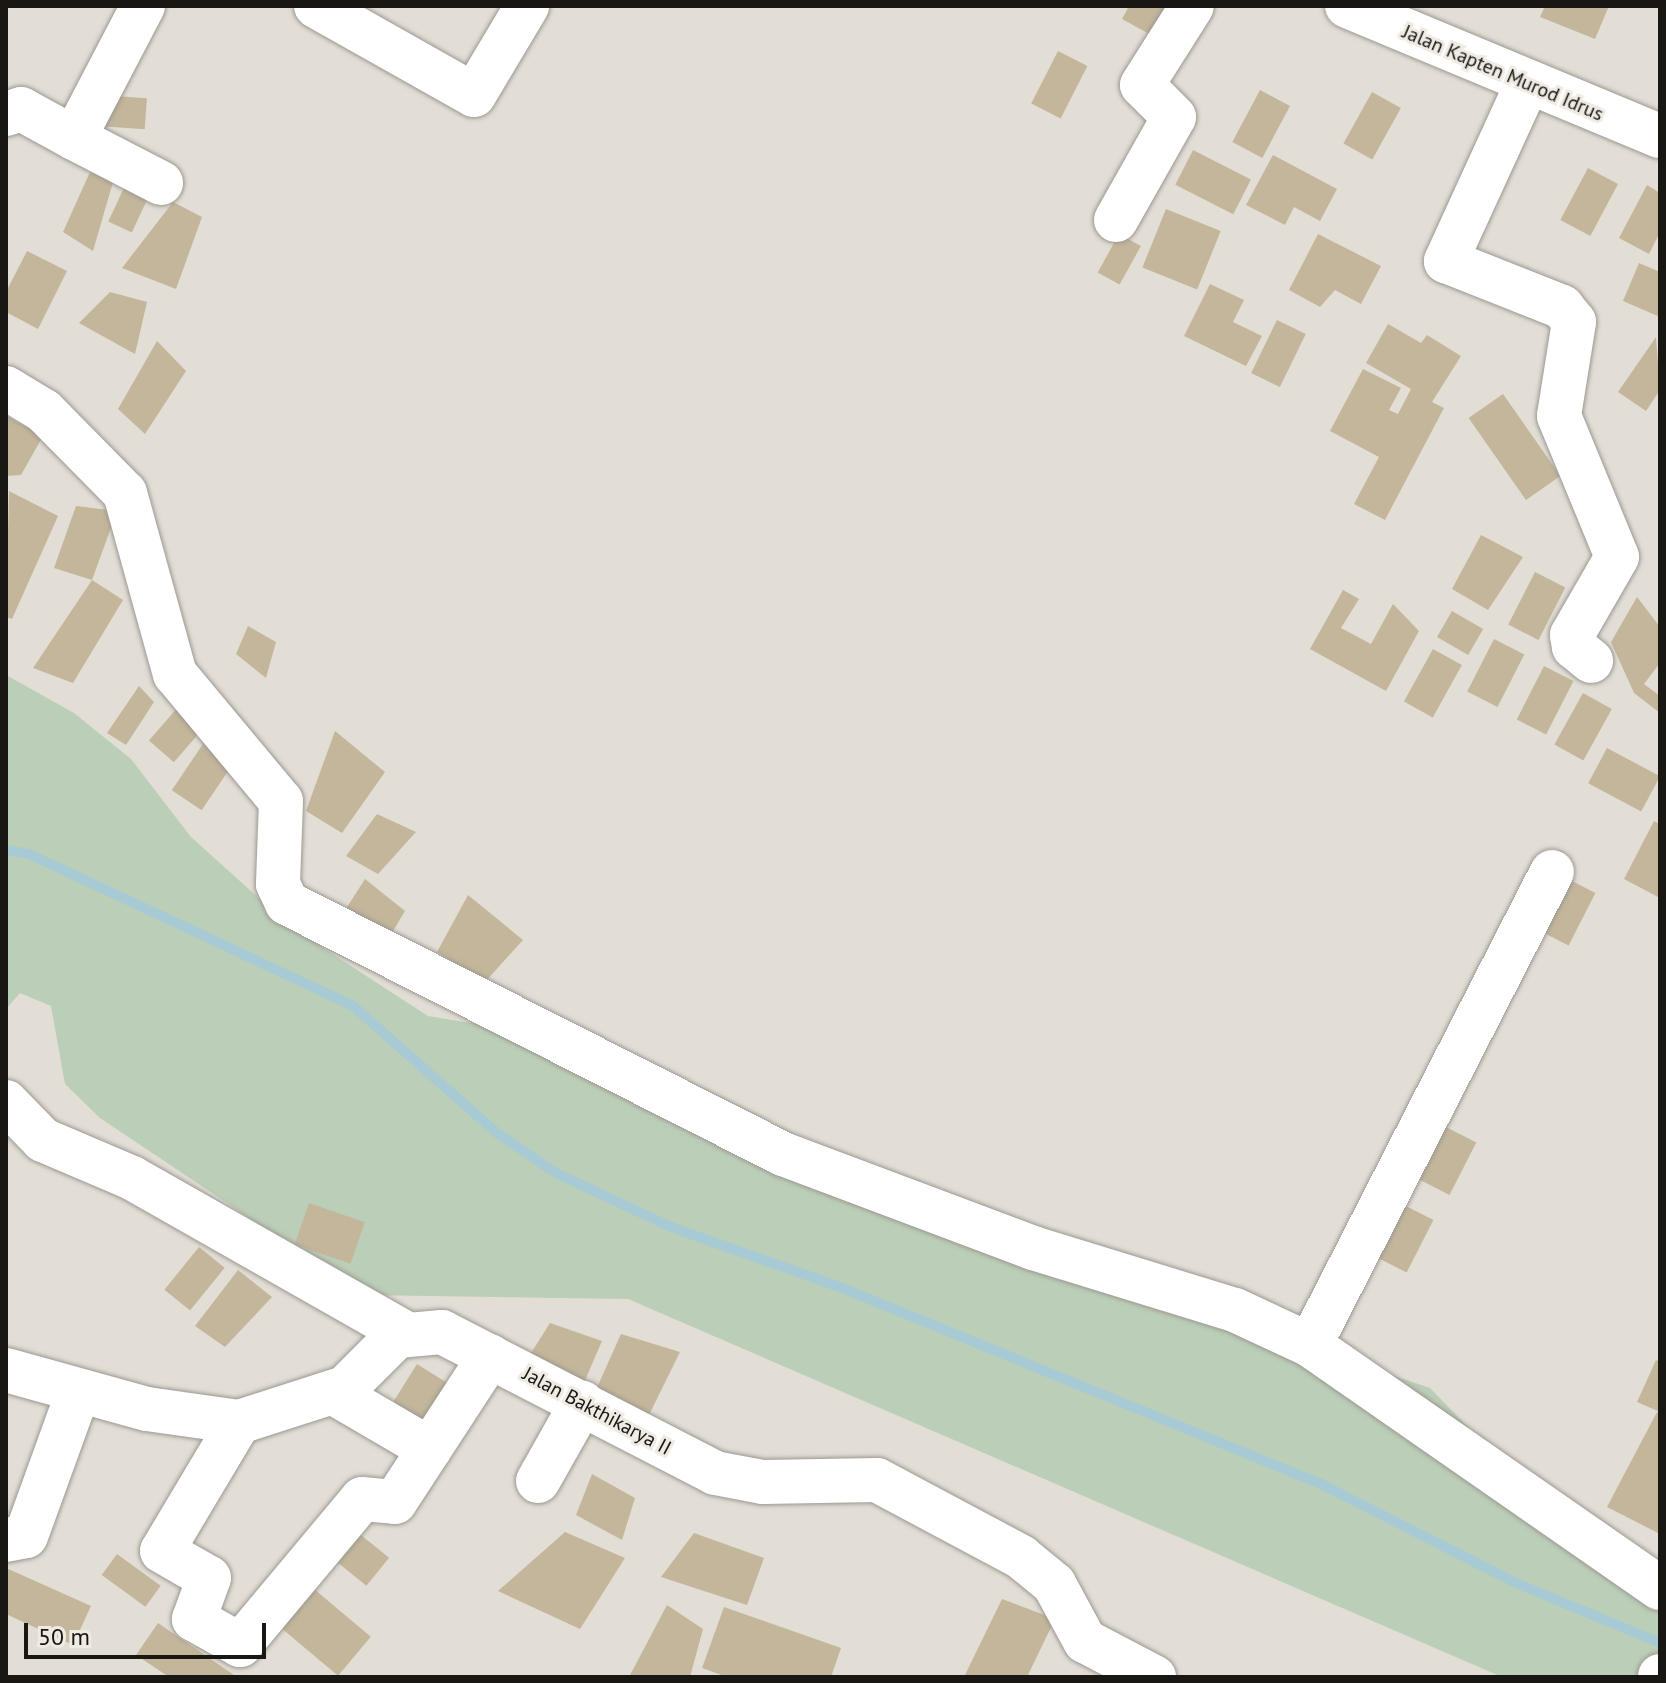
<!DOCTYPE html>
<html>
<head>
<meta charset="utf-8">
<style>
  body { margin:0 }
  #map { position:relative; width:1666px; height:1683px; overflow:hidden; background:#e2ded6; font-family:"PT Sans",sans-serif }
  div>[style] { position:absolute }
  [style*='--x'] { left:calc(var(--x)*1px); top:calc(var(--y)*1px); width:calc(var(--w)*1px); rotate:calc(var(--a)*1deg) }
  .green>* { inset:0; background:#bbceb8 }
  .stream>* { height:10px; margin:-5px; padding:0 5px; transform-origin:5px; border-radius:5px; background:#a7cad5 }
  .building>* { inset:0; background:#c3b69b; transform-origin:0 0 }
  .roads { filter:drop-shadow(0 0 2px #9c9891) drop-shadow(0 0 2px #9c9891) }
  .minor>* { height:44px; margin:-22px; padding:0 22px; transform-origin:22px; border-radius:22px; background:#fff }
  span { translate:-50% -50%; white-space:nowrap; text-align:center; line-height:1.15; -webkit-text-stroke:6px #efebe3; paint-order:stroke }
  .street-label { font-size:20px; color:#181714 }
  .frame { position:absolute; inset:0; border:8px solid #181714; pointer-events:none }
  .scale { position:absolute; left:24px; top:1623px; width:242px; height:36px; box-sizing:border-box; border:4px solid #181714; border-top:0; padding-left:10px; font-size:24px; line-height:28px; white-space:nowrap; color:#181714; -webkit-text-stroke:6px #efebe3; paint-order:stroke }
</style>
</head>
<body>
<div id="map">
  <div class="green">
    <div style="clip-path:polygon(6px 675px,74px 713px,131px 759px,191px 837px,291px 927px,428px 1016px,483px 1025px,790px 1170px,1430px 1388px,1492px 1452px,1660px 1564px,1660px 1677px,1502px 1677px,628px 1299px,364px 1295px,100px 1118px,65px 1084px,51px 1006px,20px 993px,6px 1009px)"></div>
  </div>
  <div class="stream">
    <div style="--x:6;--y:850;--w:23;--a:10"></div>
    <div style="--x:29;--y:854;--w:358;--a:25.1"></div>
    <div style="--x:353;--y:1006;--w:192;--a:41.4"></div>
    <div style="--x:497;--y:1133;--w:71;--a:34.1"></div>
    <div style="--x:556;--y:1173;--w:127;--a:25.2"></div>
    <div style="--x:671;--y:1227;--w:185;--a:19.6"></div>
    <div style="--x:845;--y:1289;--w:514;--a:22.28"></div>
    <div style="--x:1321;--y:1484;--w:219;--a:26.9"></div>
    <div style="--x:1516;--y:1583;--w:156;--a:22.6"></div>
  </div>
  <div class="building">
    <div style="clip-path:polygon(1129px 6px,1167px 6px,1151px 35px,1122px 19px)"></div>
    <div style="clip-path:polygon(1545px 6px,1609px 6px,1595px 39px,1540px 17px)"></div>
    <div style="left:1058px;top:51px;width:33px;height:59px;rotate:27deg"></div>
    <div style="left:1260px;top:90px;width:34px;height:59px;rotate:28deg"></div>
    <div style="left:1372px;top:92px;width:33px;height:59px;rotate:29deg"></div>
    <div style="left:100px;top:95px;width:47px;height:31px;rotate:4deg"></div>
    <div style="left:1193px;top:150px;width:65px;height:39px;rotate:27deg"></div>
    <div style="clip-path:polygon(1273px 155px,1337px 189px,1320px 221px,1294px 207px,1285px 225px,1246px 205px)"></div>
    <div style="left:1588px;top:168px;width:34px;height:59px;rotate:28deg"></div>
    <div style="clip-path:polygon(90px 172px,113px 182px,93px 251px,63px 232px)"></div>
    <div style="left:129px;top:177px;width:26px;height:49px;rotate:25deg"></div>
    <div style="clip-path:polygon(1647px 185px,1660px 193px,1660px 232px,1649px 254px,1619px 238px)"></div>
    <div style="clip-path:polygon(173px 202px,202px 217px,176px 289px,122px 268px)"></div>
    <div style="left:1166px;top:209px;width:59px;height:63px;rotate:22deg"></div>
    <div style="left:1119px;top:234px;width:25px;height:44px;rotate:29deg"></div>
    <div style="clip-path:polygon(1318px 234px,1381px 266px,1361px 304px,1335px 290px,1320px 307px,1289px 290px)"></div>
    <div style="clip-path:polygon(27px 251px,67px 271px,38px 329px,6px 312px,6px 292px)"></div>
    <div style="clip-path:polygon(1639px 263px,1660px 272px,1660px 317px,1623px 301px)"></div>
    <div style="clip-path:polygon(1210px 284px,1244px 300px,1233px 322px,1262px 336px,1246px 366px,1184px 336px)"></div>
    <div style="clip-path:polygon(110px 292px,147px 302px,135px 354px,79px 323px)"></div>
    <div style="left:1277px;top:320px;width:32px;height:59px;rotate:26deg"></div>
    <div style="clip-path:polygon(1388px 324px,1421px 343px,1427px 335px,1461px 356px,1432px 402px,1444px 408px,1385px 520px,1354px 504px,1379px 457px,1330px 431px,1363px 369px,1401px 388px,1389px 410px,1398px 414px,1411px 389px,1366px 363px)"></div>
    <div style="clip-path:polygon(1656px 337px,1660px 390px,1646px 411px,1618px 392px)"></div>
    <div style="clip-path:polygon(157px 341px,186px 371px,145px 434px,118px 409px)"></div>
    <div style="left:1503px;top:394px;width:100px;height:42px;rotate:55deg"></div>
    <div style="clip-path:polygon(6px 416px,43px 436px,21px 475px,6px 476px)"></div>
    <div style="clip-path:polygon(9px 491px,58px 516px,12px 619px,6px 617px)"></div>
    <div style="clip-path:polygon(76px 506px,117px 511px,92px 580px,54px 568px)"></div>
    <div style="clip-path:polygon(1481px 535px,1523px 557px,1488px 610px,1452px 589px)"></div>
    <div style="left:1535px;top:572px;width:34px;height:59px;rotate:27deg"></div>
    <div style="clip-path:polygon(92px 580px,123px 600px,73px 683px,33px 668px)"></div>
    <div style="clip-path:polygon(1343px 590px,1359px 599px,1341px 628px,1371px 644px,1393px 604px,1419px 631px,1386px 691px,1310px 649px)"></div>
    <div style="clip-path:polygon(1637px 597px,1660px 627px,1660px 663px,1644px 684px,1660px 696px,1660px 713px,1634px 693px,1611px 642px)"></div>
    <div style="left:1452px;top:611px;width:36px;height:30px;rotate:30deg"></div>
    <div style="clip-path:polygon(248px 626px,276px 642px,266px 678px,236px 654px)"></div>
    <div style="left:1494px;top:639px;width:34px;height:59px;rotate:27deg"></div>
    <div style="left:1433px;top:649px;width:33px;height:60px;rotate:29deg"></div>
    <div style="left:1544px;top:666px;width:33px;height:60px;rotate:27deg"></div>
    <div style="clip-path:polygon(139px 686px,154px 702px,126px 745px,107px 733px)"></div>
    <div style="left:1583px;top:693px;width:33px;height:59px;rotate:29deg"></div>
    <div style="left:185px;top:699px;width:33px;height:55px;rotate:41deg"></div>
    <div style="clip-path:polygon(335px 731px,385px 772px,342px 833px,306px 811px)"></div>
    <div style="left:207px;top:738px;width:36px;height:63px;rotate:34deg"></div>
    <div style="left:1607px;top:748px;width:60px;height:40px;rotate:28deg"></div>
    <div style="clip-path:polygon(377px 814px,416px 832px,378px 874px,346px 856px)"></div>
    <div style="clip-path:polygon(1654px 821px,1660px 824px,1658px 897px,1624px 879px)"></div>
    <div style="left:1566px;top:878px;width:33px;height:59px;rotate:27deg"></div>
    <div style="clip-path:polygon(365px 879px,405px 911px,390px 936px,342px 915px)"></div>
    <div style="clip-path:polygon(468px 895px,523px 940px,485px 982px,437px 952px)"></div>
    <div style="left:1446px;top:1127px;width:34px;height:59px;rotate:27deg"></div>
    <div style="left:309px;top:1203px;width:59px;height:44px;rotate:19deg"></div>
    <div style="left:1404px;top:1205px;width:33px;height:59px;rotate:27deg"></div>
    <div style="left:199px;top:1247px;width:33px;height:55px;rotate:39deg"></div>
    <div style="clip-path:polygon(238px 1270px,272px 1297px,225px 1347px,195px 1326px)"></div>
    <div style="clip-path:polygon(550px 1323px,602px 1341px,583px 1385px,531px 1353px)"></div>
    <div style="clip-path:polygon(621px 1334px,680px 1352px,647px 1419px,595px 1392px)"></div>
    <div style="clip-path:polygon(1656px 1360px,1660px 1362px,1660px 1412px,1637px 1402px)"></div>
    <div style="left:417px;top:1364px;width:46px;height:59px;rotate:32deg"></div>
    <div style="clip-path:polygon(1657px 1412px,1660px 1414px,1660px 1534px,1607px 1507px)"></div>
    <div style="clip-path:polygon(592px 1474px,635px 1498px,622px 1540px,576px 1515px)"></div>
    <div style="left:351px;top:1527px;width:49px;height:36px;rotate:39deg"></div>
    <div style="clip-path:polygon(565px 1532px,625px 1558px,580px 1629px,498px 1591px)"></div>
    <div style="clip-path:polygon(694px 1533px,764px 1558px,747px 1605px,661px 1577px)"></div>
    <div style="left:117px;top:1554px;width:54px;height:26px;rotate:36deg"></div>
    <div style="clip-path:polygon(6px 1568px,91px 1606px,73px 1645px,6px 1614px)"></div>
    <div style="left:308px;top:1584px;width:82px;height:51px;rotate:40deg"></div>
    <div style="clip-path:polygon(1002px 1599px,1055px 1619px,1027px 1677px,964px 1677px)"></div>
    <div style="clip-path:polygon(667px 1605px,703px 1629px,690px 1677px,629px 1677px)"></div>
    <div style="clip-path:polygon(724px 1607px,841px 1648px,831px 1677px,727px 1677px,702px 1668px)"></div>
    <div style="clip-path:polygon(158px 1623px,234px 1675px,233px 1677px,169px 1677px,136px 1655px)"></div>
  </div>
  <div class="roads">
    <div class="minor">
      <div style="--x:143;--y:6;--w:149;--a:117.6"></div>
      <div style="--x:74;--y:138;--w:98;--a:27.3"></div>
      <div style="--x:316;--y:6;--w:181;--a:29.4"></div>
      <div style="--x:474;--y:95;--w:104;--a:-59.2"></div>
      <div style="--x:1347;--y:6;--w:339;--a:22.6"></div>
      <div style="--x:1527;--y:84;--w:195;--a:114.6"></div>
      <div style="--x:1446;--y:261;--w:125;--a:21.6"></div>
      <div style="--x:1562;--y:307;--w:19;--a:51"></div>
      <div style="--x:1574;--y:322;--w:95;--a:99.1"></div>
      <div style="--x:1559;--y:416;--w:152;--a:67.6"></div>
      <div style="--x:1617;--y:557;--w:90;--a:120"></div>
      <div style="--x:1572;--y:635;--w:12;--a:81"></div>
      <div style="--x:1574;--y:647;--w:22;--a:39"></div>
      <div style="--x:6;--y:114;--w:16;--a:-18"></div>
      <div style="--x:21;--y:109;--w:60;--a:28.7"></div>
      <div style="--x:1116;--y:220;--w:118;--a:-60.6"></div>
      <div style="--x:1174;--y:117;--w:45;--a:-135"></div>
      <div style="--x:1142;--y:85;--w:93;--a:-57.7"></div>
      <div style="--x:6;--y:388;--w:44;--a:31.2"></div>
      <div style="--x:44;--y:411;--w:115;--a:45.4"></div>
      <div style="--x:125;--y:493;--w:188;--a:74.6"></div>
      <div style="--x:175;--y:674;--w:165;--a:50.2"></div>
      <div style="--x:281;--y:801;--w:83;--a:92.1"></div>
      <div style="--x:278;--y:884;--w:21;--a:65"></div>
      <div style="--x:287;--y:903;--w:556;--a:26.84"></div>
      <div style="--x:783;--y:1154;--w:267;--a:20.6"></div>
      <div style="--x:1033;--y:1248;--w:211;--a:17.1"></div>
      <div style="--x:1235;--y:1310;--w:83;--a:25"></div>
      <div style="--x:1552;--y:872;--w:531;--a:117.1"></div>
      <div style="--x:1310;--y:1345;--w:426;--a:34.8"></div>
      <div style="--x:6;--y:1102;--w:53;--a:45.8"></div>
      <div style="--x:43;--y:1140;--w:97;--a:23.1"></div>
      <div style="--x:132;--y:1178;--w:314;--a:29.6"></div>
      <div style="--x:6;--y:1370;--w:146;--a:15.5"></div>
      <div style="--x:147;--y:1409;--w:93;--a:8"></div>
      <div style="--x:239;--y:1422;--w:111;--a:-17.8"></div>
      <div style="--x:345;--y:1388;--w:74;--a:-45"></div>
      <div style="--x:397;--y:1336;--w:45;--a:-5.1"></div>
      <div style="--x:442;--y:1332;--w:307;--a:27.3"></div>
      <div style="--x:715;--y:1473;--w:49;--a:10.6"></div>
      <div style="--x:763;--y:1482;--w:114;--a:-1"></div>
      <div style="--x:877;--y:1480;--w:163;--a:28.1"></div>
      <div style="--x:1021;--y:1557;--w:43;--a:39.3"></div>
      <div style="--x:1054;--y:1584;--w:65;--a:61.5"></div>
      <div style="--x:1085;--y:1641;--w:78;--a:27.6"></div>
      <div style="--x:334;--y:1393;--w:111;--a:30.3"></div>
      <div style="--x:239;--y:1422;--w:150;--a:120.8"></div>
      <div style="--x:162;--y:1551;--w:54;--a:29.9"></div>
      <div style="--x:209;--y:1578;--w:44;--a:110.1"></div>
      <div style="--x:194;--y:1619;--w:53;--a:29.5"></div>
      <div style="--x:240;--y:1645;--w:190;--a:-50.1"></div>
      <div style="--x:362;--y:1499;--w:33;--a:5"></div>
      <div style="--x:395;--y:1502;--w:174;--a:-56.9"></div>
      <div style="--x:538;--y:1481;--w:90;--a:-60.6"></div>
      <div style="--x:6;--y:1540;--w:20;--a:-11"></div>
      <div style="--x:26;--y:1536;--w:153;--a:-70.1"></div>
      <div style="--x:1660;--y:1677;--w:1;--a:-90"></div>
    </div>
  </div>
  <div class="street-label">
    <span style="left:1503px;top:73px;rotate:23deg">Jalan Kapten Murod Idrus</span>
    <span style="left:597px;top:1411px;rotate:28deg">Jalan Bakthikarya II</span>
  </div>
  <div class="frame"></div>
  <div class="scale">50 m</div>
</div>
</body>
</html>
